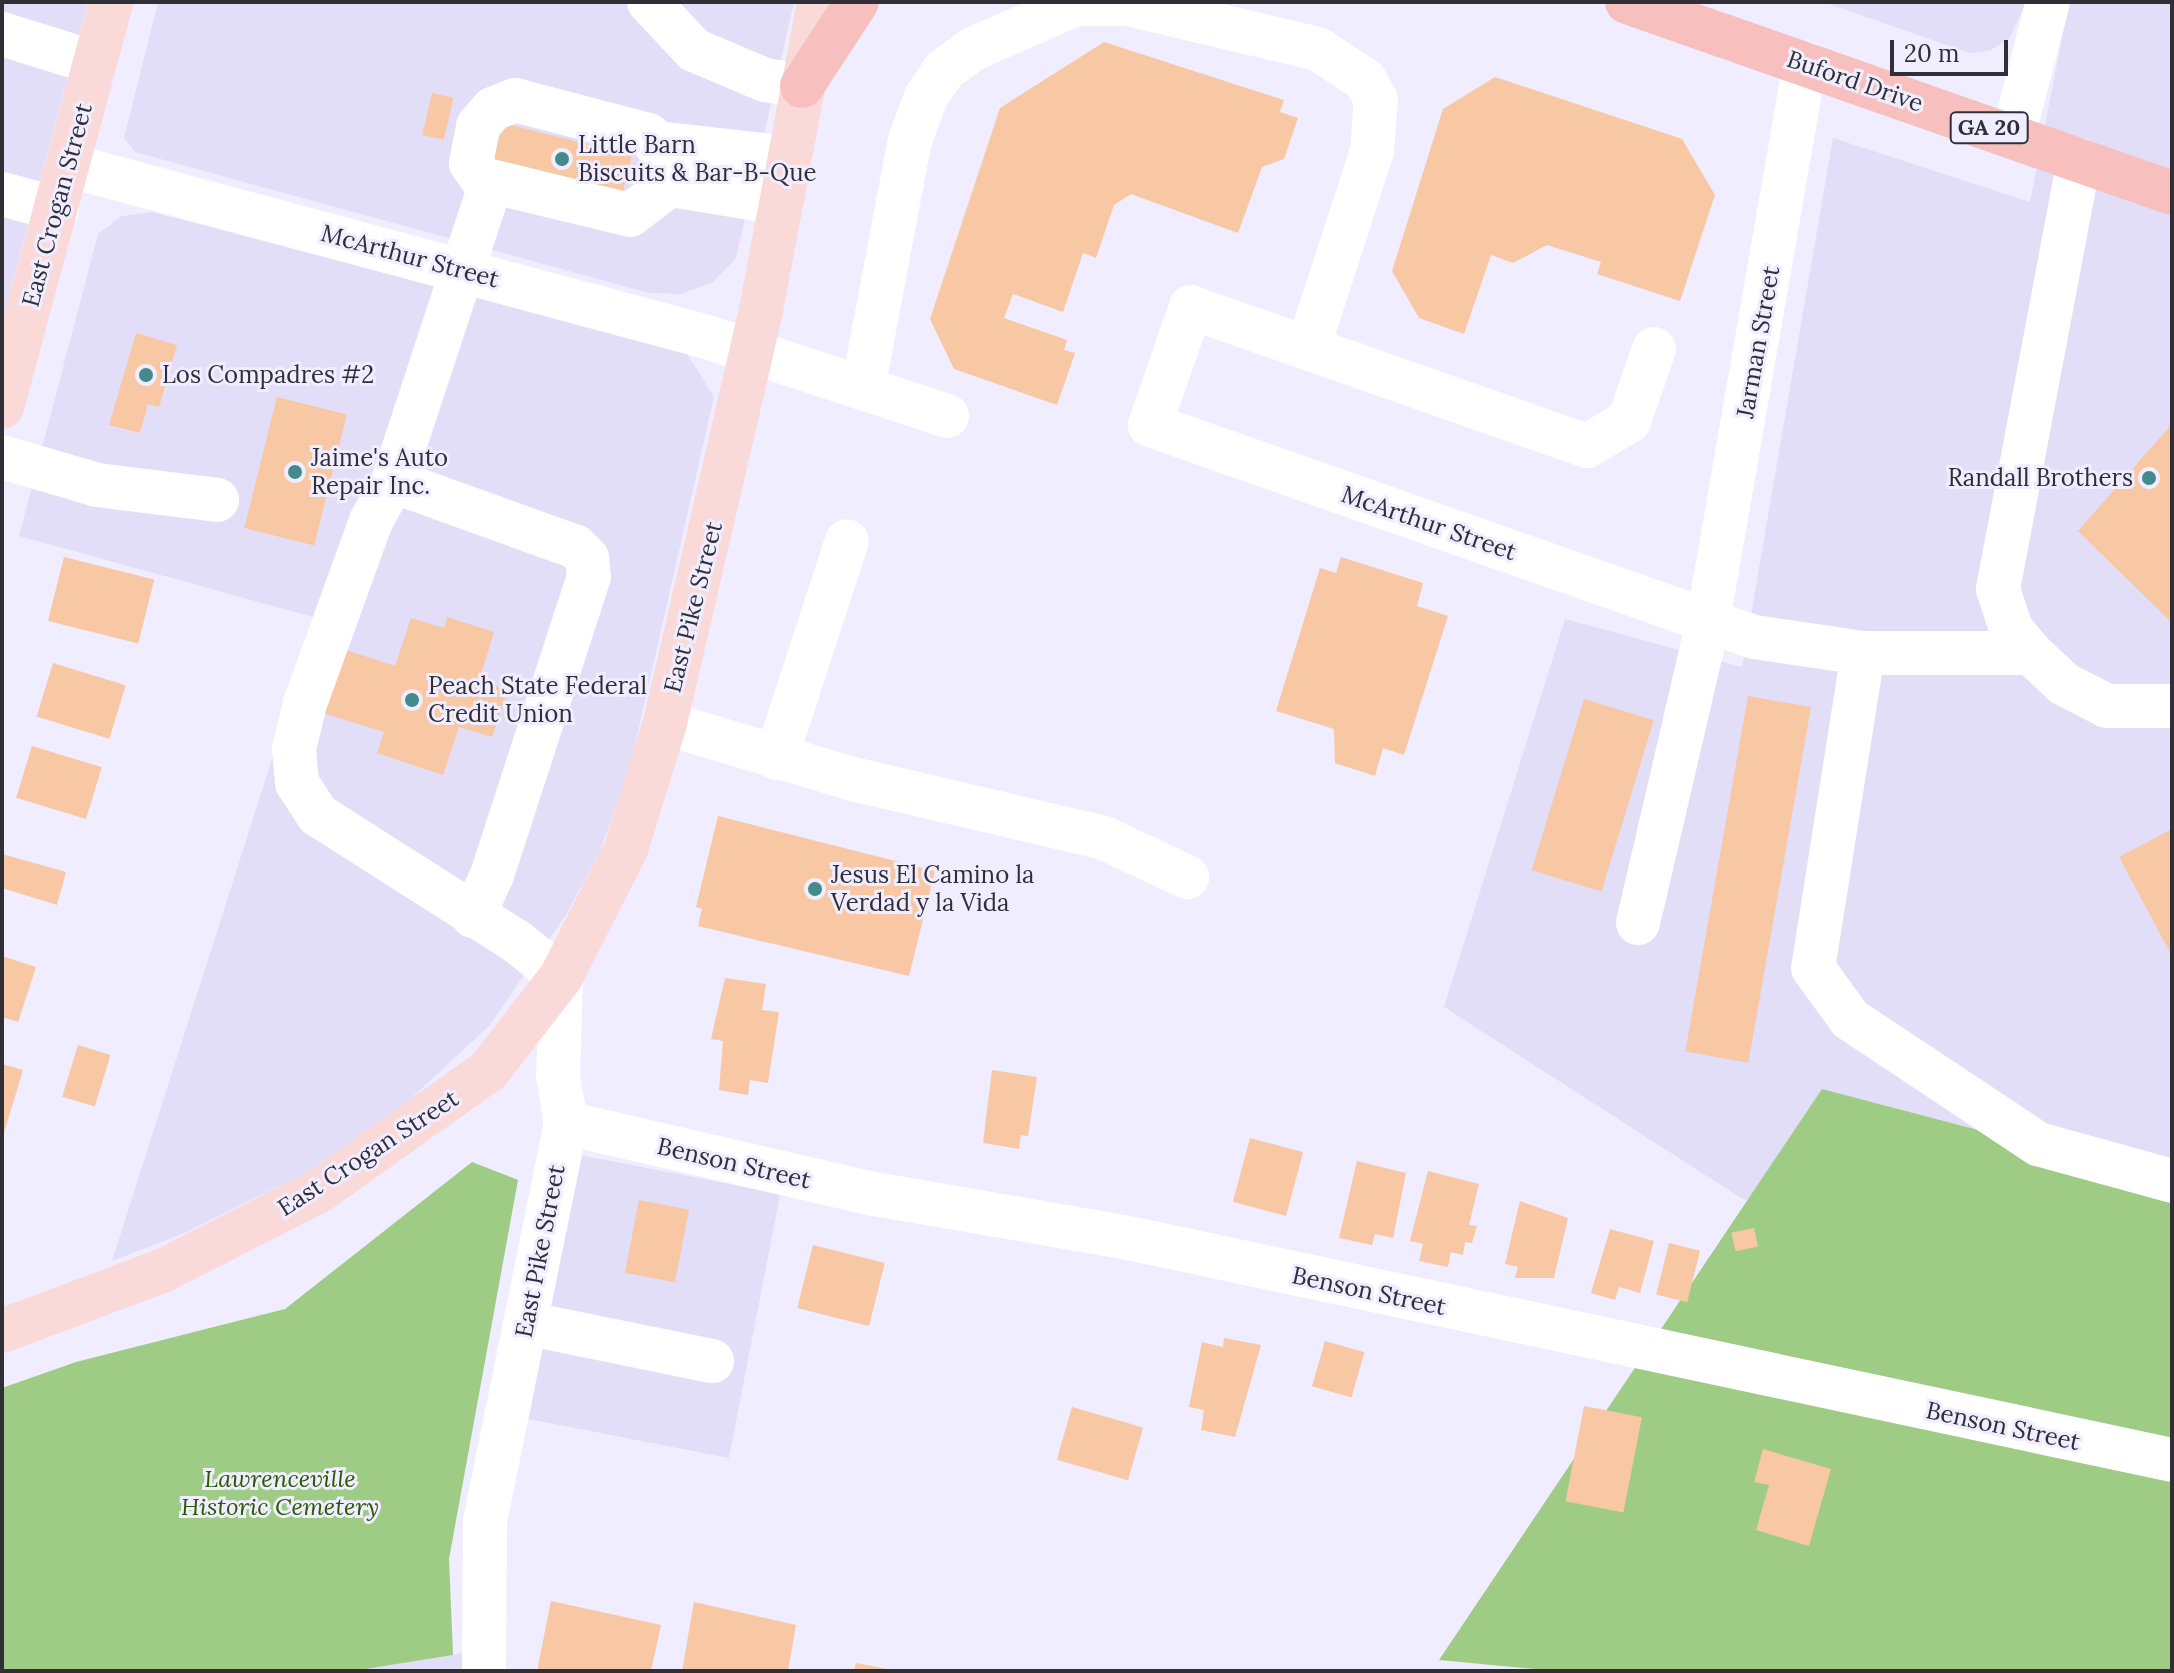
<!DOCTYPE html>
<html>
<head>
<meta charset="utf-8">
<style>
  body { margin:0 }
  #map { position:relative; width:2174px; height:1673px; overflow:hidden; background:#efedff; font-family:Lora,serif }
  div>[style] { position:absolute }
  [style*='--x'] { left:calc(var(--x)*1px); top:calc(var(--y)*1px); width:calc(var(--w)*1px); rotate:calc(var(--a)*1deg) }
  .built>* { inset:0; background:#e2def8; transform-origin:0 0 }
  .green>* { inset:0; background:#9fcc84 }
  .building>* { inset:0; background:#f8c7a3; transform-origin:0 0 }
  .minor>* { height:44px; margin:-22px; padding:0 22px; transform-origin:22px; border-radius:22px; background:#fff }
  .major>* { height:44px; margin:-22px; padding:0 22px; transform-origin:22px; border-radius:22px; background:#fad9d9 }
  .highway>* { height:44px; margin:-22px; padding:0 22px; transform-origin:22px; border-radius:22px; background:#f7c0bf }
  .dots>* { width:22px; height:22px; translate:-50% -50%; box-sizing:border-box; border:4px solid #efedff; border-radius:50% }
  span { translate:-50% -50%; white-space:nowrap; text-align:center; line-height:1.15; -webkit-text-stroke:6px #efedff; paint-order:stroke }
  .shield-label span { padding:2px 6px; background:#efedff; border:2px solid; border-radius:6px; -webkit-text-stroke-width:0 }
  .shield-label { font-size:22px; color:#302f36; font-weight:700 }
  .street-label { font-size:24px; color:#302f36 }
  .poi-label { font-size:24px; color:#302f36 }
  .left { translate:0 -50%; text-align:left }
  .right { translate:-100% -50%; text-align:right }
  .park-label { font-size:24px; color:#2c5900; font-style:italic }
  .frame { position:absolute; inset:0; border:4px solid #302f36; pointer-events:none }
  .scale { position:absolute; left:1890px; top:40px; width:118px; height:36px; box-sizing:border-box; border:4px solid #302f36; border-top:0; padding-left:10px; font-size:24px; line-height:28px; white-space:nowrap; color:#302f36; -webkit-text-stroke:6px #efedff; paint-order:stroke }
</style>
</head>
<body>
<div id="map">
  <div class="built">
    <div style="clip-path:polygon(2px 2px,88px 2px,2px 321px)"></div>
    <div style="clip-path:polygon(158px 2px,794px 2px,736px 258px,713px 282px,681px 294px,649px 293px,135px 152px,124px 138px)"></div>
    <div style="clip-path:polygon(1824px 2px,2026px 2px,2010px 38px,1991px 50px,1969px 53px)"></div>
    <div style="clip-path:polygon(2069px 2px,2172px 2px,2172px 1353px,1741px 1198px,1444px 1007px,1565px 619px,1742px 667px,1833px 138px,2030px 202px)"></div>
    <div style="clip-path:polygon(152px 212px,686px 352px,714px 397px,629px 771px,600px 851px,566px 915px,489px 1026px,394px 1114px,302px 1175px,182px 1234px,112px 1261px,317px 618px,19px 536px,98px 234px,122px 216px)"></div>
    <div style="left:580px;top:1155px;width:204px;height:269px;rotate:11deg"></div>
    <div style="clip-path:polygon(466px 1652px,469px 1671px,353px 1671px,453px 1655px)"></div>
  </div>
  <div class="green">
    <div style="clip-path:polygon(1822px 1089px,2172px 1181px,2172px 1671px,1555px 1671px,1439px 1660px)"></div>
    <div style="clip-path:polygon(472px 1162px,518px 1180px,449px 1559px,453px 1655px,353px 1671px,2px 1671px,2px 1388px,76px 1362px,285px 1309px)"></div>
  </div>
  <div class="building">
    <div style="clip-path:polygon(1104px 42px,1284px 100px,1280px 112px,1298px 118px,1284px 159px,1262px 167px,1238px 233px,1131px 194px,1114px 205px,1096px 258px,1083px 253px,1063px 312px,1013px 294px,1004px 318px,1067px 340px,1064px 350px,1075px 353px,1057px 405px,954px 369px,930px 319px,1000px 108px)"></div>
    <div style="clip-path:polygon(1495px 77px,1682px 139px,1715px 195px,1680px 301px,1597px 274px,1601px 262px,1547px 245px,1513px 263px,1491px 255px,1464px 334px,1419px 318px,1392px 271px,1443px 109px)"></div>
    <div style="left:432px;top:93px;width:22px;height:43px;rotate:13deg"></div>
    <div style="left:503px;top:123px;width:133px;height:42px;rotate:14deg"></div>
    <div style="clip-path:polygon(136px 333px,177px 345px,159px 407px,148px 404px,140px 433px,109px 425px)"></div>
    <div style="left:277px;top:397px;width:72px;height:135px;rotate:14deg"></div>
    <div style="clip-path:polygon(2172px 424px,2172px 616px,2169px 620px,2078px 531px)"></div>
    <div style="left:64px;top:557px;width:93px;height:66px;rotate:14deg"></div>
    <div style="clip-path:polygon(1341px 557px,1423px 583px,1417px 606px,1448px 616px,1404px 755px,1383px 748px,1375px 776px,1335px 763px,1334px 729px,1276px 711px,1320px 568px,1336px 573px)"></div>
    <div style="clip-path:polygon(447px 617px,494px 632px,479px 681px,508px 690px,492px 737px,459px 727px,443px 775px,377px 753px,384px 732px,316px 711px,337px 647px,395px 666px,411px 618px,444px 628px)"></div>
    <div style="left:53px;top:663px;width:76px;height:56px;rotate:17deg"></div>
    <div style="left:1748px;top:696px;width:64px;height:361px;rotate:10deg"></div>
    <div style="left:1584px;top:699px;width:73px;height:179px;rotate:17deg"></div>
    <div style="left:32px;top:746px;width:73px;height:54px;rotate:17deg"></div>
    <div style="clip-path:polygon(718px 816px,935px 871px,909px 976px,698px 926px,702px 909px,696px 907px)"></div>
    <div style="clip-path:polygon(2172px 829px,2172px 956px,2119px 857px)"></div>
    <div style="clip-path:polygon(2px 854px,66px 872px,57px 905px,2px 888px)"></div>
    <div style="clip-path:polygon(2px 956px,36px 967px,18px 1022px,2px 1017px)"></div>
    <div style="clip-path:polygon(725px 978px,766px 984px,762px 1010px,779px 1012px,768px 1083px,750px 1080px,748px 1095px,719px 1090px,723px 1041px,711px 1039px)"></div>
    <div style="left:78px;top:1045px;width:34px;height:54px;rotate:17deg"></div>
    <div style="clip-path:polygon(2px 1064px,23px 1070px,3px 1136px,2px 1136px)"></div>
    <div style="clip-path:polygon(992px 1070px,1037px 1077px,1028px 1136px,1021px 1135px,1019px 1149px,983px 1143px)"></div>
    <div style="left:1250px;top:1138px;width:55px;height:66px;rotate:15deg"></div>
    <div style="clip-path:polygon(1357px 1161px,1406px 1173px,1393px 1238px,1375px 1234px,1372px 1245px,1339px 1238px)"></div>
    <div style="clip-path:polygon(1428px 1171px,1479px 1184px,1469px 1225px,1477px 1226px,1472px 1243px,1465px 1242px,1463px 1255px,1451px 1252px,1448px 1267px,1419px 1261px,1423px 1244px,1410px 1241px)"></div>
    <div style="left:639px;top:1200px;width:51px;height:74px;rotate:11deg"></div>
    <div style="clip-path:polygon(1520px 1201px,1568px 1218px,1554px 1278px,1515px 1278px,1518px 1267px,1505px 1264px)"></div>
    <div style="left:1754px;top:1228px;width:19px;height:23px;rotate:78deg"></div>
    <div style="clip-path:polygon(1610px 1229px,1654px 1241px,1640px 1293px,1619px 1287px,1615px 1300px,1591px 1293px)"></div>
    <div style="left:1669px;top:1243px;width:32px;height:53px;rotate:14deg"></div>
    <div style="left:813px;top:1245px;width:74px;height:65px;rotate:14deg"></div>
    <div style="clip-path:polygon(1224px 1338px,1261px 1345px,1235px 1437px,1201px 1430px,1204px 1410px,1189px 1407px,1202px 1342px,1223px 1347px)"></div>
    <div style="left:1325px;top:1341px;width:41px;height:47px;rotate:16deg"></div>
    <div style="left:1584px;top:1406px;width:59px;height:97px;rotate:11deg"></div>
    <div style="left:1072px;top:1407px;width:74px;height:55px;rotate:16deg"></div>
    <div style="clip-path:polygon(1763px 1449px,1831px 1469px,1809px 1546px,1756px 1530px,1769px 1485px,1754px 1482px)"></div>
    <div style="clip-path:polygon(551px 1601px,661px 1625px,651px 1671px,537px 1671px)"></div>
    <div style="clip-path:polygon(694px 1602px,796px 1625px,788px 1671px,682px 1671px)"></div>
    <div style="clip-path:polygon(856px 1663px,892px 1670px,892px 1671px,854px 1671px)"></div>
  </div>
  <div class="minor">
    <div style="--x:649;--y:2;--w:66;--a:46.8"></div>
    <div style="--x:694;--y:50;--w:77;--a:22.9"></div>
    <div style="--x:765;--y:80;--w:37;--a:9"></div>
    <div style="--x:2;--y:34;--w:97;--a:17.3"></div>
    <div style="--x:515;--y:100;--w:138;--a:14.7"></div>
    <div style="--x:648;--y:135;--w:32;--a:51"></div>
    <div style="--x:668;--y:160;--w:30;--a:99"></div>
    <div style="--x:663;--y:190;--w:41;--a:142.9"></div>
    <div style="--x:630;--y:215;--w:152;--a:-166.3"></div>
    <div style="--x:482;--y:179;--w:19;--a:-125"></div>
    <div style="--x:471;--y:163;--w:38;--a:-79"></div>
    <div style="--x:478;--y:126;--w:23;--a:-49"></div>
    <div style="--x:493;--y:109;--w:24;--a:-22"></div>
    <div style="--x:2013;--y:136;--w:138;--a:-75.4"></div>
    <div style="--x:658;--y:143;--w:133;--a:6.5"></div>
    <div style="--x:67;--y:165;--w:660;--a:15.03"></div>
    <div style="--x:704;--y:336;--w:256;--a:18.2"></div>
    <div style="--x:665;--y:184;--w:118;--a:9.3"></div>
    <div style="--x:2;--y:194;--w:57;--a:15.3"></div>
    <div style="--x:1654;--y:349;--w:76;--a:109.1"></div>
    <div style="--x:1629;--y:421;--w:49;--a:149.2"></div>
    <div style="--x:1587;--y:446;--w:420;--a:-160.7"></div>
    <div style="--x:1191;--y:307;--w:125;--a:109.2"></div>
    <div style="--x:1150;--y:425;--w:640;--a:19.34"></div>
    <div style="--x:1754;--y:637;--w:110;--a:8.4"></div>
    <div style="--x:1863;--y:653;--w:168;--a:0"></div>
    <div style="--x:2031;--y:653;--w:45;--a:43.2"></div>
    <div style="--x:2064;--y:684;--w:48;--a:27.1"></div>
    <div style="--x:2107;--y:706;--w:65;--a:0"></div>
    <div style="--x:863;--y:388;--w:252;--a:-79.3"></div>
    <div style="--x:910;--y:140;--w:46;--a:-69.6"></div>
    <div style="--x:926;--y:97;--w:32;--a:-56"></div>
    <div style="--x:944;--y:70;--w:36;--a:-36"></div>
    <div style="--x:973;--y:49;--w:112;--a:-23.6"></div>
    <div style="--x:1076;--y:4;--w:52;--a:0"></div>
    <div style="--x:1128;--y:4;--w:195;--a:13.3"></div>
    <div style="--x:1318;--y:49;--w:56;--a:33.4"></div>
    <div style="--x:1365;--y:80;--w:23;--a:61"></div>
    <div style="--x:1376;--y:100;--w:51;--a:94.5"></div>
    <div style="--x:1372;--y:151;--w:207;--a:108"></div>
    <div style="--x:2;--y:457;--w:99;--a:16.4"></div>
    <div style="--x:97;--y:485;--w:121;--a:7.1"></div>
    <div style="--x:393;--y:481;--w:46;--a:118.8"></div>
    <div style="--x:371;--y:521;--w:194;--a:109.9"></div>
    <div style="--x:305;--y:703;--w:47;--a:103.4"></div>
    <div style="--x:294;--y:749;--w:34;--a:85"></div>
    <div style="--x:297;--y:783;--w:38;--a:57"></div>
    <div style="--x:318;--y:815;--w:235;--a:32.5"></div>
    <div style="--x:516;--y:941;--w:58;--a:38.7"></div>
    <div style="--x:561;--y:977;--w:99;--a:91.7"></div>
    <div style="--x:558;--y:1076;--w:48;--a:80.3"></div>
    <div style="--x:566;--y:1123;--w:407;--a:101.5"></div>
    <div style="--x:485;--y:1522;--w:149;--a:90.4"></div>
    <div style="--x:1863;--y:653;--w:319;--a:99"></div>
    <div style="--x:1813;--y:968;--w:63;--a:54"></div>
    <div style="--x:1850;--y:1019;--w:226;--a:33.6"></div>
    <div style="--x:2038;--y:1144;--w:139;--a:15.4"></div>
    <div style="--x:2031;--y:653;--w:31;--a:-130"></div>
    <div style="--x:2011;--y:629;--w:42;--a:-108"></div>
    <div style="--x:1998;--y:589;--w:437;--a:-79.3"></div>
    <div style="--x:665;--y:723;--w:196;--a:16.6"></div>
    <div style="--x:853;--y:779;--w:258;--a:13.2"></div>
    <div style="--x:1104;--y:838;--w:92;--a:25.2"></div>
    <div style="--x:776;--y:758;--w:228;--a:-71.9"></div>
    <div style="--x:473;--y:916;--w:45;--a:-65.1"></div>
    <div style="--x:492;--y:875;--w:313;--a:-72"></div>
    <div style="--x:589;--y:577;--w:19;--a:-96"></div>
    <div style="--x:587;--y:558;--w:16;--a:-135"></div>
    <div style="--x:576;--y:547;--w:195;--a:-160.2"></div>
    <div style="--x:393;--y:481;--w:314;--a:-71.8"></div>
    <div style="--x:1638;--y:923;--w:310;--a:-76.9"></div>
    <div style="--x:1708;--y:621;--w:566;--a:-80.14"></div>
    <div style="--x:566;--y:1123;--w:311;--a:13"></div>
    <div style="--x:869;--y:1193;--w:259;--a:9.8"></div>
    <div style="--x:1124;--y:1237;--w:1071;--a:12.01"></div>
    <div style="--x:525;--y:1323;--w:191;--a:11.5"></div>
  </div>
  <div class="major">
    <div style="--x:2;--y:407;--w:419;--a:-74.9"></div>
    <div style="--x:2;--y:1331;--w:171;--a:-20.6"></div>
    <div style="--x:162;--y:1271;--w:176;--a:-27"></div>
    <div style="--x:319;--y:1191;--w:209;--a:-35.4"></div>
    <div style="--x:489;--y:1070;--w:118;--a:-52.3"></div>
    <div style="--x:561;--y:977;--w:144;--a:-63.1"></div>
    <div style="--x:626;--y:849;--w:132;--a:-72.8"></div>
    <div style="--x:665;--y:723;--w:424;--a:-76.9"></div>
    <div style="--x:761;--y:310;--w:313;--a:-79.3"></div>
  </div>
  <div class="highway">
    <div style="--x:1627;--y:2;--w:577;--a:19.31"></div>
    <div style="--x:802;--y:86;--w:100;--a:-56.8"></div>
  </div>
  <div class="dots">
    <div style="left:562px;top:159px;background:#428a8c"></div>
    <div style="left:146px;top:375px;background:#428a8c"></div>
    <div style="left:295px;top:472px;background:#428a8c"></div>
    <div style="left:2149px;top:478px;background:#428a8c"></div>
    <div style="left:412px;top:700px;background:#428a8c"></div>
    <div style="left:815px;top:889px;background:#428a8c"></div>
  </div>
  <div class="shield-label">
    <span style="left:1989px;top:128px">GA 20</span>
  </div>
  <div class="street-label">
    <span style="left:1855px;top:81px;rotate:19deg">Buford Drive</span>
    <span style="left:57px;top:205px;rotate:-75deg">East Crogan Street</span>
    <span style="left:410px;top:256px;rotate:15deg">McArthur Street</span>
    <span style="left:1758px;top:342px;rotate:-80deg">Jarman Street</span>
    <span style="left:1429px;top:523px;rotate:19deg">McArthur Street</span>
    <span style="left:693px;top:607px;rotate:-76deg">East Pike Street</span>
    <span style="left:368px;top:1153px;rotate:-33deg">East Crogan Street</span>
    <span style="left:734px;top:1163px;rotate:13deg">Benson Street</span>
    <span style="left:540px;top:1251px;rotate:-79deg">East Pike Street</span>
    <span style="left:1369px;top:1291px;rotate:12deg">Benson Street</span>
    <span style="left:2003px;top:1426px;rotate:12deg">Benson Street</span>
  </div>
  <div class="poi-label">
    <span class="left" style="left:578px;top:159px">Little Barn<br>Biscuits &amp; Bar-B-Que</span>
    <span class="left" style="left:162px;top:375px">Los Compadres #2</span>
    <span class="left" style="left:311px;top:472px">Jaime's Auto<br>Repair Inc.</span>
    <span class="right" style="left:2133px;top:478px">Randall Brothers</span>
    <span class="left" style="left:428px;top:700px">Peach State Federal<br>Credit Union</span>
    <span class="left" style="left:831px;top:889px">Jesus El Camino la<br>Verdad y la Vida</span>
  </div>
  <div class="park-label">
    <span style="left:280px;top:1493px">Lawrenceville<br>Historic Cemetery</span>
  </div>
  <div class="frame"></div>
  <div class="scale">20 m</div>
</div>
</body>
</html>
